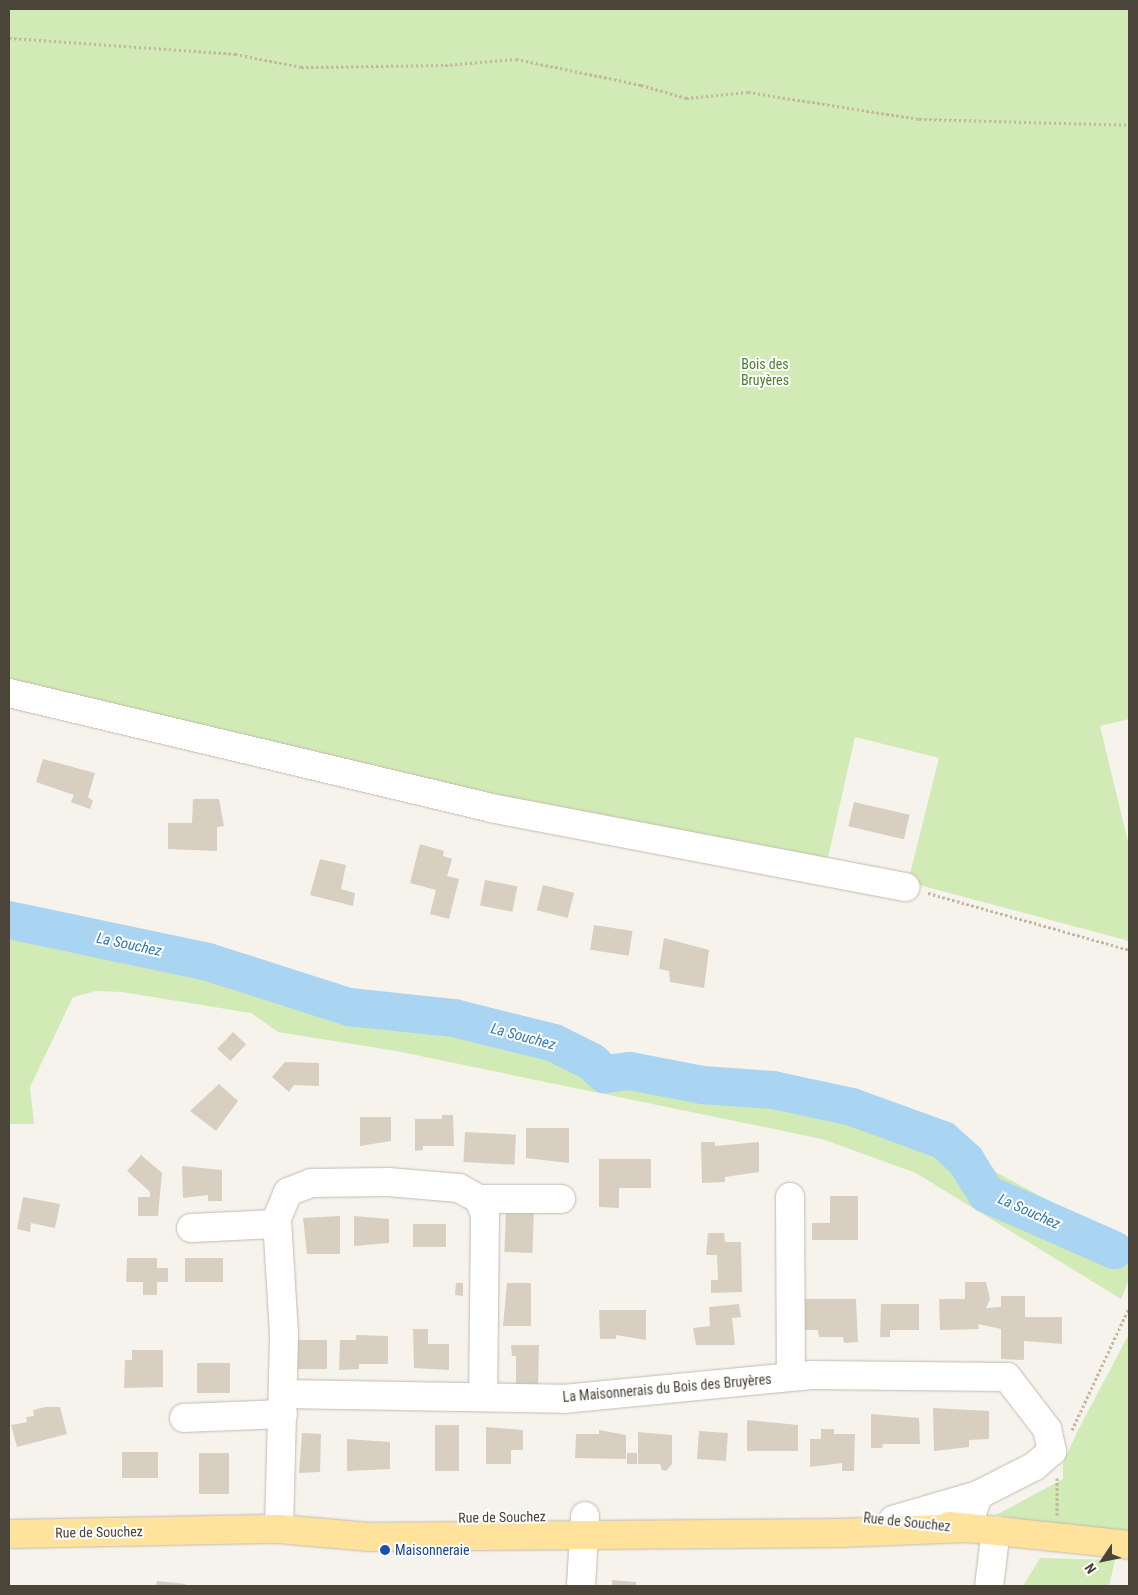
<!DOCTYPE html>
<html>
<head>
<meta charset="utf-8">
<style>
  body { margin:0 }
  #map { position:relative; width:1138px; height:1595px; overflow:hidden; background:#f6f3ec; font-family:"Roboto Condensed",sans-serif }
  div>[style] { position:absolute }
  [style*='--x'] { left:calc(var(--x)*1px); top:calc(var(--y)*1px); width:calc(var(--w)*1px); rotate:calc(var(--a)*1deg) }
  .green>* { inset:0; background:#d2eab5 }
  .river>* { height:38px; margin:-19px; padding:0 19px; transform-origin:19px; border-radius:19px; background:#a9d4f2 }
  .building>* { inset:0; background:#d8cfc1; transform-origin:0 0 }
  .path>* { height:3px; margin-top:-1.5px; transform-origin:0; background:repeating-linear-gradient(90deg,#c4b79f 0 2.5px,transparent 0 5px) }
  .roads { filter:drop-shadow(0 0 1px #c2bbae) drop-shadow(0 0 1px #c2bbae) }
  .minor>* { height:28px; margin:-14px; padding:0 14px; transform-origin:14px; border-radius:14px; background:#fff }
  .major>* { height:28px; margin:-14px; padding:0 14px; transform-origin:14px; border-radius:14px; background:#ffe39c }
  .dots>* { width:14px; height:14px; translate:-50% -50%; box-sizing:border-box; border:2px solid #fff; border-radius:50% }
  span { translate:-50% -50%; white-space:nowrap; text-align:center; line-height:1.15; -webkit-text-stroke:4px #fff; paint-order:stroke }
  .park-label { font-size:14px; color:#4a7f2a }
  .street-label { font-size:14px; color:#4b4439 }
  .transit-label { font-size:14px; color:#164399 }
  .left { translate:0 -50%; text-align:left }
  .water-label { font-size:15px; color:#2e7ab2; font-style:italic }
  .frame { position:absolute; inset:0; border:10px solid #4b4439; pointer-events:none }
  .north { position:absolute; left:1078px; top:1535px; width:50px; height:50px; -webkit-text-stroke:4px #fff; paint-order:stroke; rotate:236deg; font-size:14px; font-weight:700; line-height:20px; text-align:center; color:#4b4439 }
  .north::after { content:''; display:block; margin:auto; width:18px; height:22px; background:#4b4439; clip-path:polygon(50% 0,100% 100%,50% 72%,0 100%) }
</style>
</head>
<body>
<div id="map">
  <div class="green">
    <div style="clip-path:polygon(9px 9px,1129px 9px,1129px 719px,1100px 726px,1129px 846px,1129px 941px,908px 882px,939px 758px,855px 737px,827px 862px,560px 813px,9px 686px)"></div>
    <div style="clip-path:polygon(27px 906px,193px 941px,276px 967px,323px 991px,382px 993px,418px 1006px,483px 1017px,608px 1060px,803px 1083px,862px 1095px,969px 1139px,990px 1169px,1106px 1231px,1129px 1239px,1129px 1279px,1121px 1299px,916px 1173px,822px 1139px,396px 1051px,278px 1032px,251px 1013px,122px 992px,96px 991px,73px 997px,30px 1087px,34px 1124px,9px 1124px,9px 907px)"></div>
    <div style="clip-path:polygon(1129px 1334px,1129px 1537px,996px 1515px,1063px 1479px,1063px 1463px,1078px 1430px)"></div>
    <div style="clip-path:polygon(1040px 1558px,1115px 1560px,1109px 1586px,1023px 1586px)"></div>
  </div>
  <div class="river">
    <div style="--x:9;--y:920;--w:203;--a:11.9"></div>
    <div style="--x:208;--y:962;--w:148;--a:17.7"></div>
    <div style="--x:349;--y:1007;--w:106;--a:6"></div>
    <div style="--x:454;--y:1018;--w:103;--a:14"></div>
    <div style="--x:554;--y:1043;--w:42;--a:26.6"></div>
    <div style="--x:592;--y:1062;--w:18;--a:43"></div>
    <div style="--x:605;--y:1074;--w:25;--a:-7"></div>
    <div style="--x:630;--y:1071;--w:73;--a:11"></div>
    <div style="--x:702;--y:1085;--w:71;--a:4"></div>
    <div style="--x:773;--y:1090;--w:81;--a:12.1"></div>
    <div style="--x:852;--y:1107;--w:97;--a:19.9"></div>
    <div style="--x:943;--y:1140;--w:31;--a:42"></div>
    <div style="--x:966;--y:1161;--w:39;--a:58"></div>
    <div style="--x:987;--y:1194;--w:139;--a:23.8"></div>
  </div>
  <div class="building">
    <div style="clip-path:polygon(43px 759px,95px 773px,88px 797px,93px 801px,90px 809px,71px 802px,74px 795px,36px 782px)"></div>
    <div style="clip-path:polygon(193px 799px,219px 799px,224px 826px,217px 827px,217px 851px,168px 849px,168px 823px,192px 823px)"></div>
    <div style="left:854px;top:802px;width:57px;height:25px;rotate:13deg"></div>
    <div style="clip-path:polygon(420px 844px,444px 851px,443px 856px,452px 859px,447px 876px,459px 879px,449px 919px,430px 914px,436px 890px,410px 883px)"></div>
    <div style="clip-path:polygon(320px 859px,346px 865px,341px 889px,355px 893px,353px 906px,310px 895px)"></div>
    <div style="left:485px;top:880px;width:33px;height:26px;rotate:11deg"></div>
    <div style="left:543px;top:885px;width:32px;height:26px;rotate:14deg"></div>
    <div style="left:594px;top:925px;width:39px;height:25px;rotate:9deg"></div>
    <div style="clip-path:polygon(664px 938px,709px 950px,704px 988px,670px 982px,669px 971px,659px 969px)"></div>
    <div style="left:233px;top:1032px;width:18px;height:23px;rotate:43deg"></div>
    <div style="clip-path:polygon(285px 1062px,319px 1063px,319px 1086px,294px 1085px,289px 1092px,272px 1077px)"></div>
    <div style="clip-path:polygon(219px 1084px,238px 1101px,216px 1131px,190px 1111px)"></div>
    <div style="clip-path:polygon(442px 1115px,453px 1115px,454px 1146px,423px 1146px,423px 1150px,415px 1151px,415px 1119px,442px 1119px)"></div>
    <div style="clip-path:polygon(360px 1117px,391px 1117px,391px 1141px,360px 1146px)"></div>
    <div style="clip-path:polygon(526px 1128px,569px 1128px,569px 1163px,526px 1158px)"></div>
    <div style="left:465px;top:1132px;width:51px;height:30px;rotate:3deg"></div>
    <div style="clip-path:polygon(701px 1142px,715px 1142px,715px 1146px,759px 1142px,759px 1172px,725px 1177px,725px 1182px,702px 1183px)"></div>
    <div style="clip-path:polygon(141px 1155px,162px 1173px,158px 1216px,138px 1216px,138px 1197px,150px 1197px,150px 1192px,127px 1171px)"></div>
    <div style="clip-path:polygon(599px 1159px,651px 1159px,651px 1188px,619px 1188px,619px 1208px,599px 1207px)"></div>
    <div style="clip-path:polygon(182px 1166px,222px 1170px,222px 1201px,208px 1201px,208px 1195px,183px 1198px)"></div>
    <div style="clip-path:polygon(830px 1196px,858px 1196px,858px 1240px,812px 1240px,812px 1223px,830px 1223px)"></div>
    <div style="clip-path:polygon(23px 1197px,60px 1204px,55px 1228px,31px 1223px,30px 1232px,17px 1229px)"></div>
    <div style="left:506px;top:1207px;width:28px;height:45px;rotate:2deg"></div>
    <div style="clip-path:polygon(340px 1216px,340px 1254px,307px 1254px,303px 1218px)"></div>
    <div style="clip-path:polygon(354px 1216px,389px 1219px,389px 1243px,354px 1246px)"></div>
    <div style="left:413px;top:1224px;width:33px;height:23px"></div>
    <div style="clip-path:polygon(708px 1233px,724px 1233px,725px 1242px,741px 1242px,742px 1292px,711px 1293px,711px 1280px,718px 1280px,717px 1255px,706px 1255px)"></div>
    <div style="clip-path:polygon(127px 1258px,157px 1258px,157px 1268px,168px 1268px,168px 1282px,157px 1282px,157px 1295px,143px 1295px,143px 1282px,126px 1282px)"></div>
    <div style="left:185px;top:1258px;width:38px;height:24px"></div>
    <div style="clip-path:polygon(965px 1282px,986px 1282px,990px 1299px,986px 1308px,1001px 1307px,1001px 1296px,1025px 1296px,1025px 1317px,1062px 1317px,1062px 1344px,1024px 1341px,1024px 1360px,1001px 1359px,1001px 1329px,978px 1324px,979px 1329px,940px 1330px,939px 1299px,965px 1299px)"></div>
    <div style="clip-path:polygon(456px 1283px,463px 1283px,463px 1296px,455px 1295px)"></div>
    <div style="clip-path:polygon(507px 1283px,531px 1283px,531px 1326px,503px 1326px)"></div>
    <div style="clip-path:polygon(797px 1299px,856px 1299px,858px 1342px,844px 1343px,843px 1337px,819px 1337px,818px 1330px,797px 1330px)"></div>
    <div style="clip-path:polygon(739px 1304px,741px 1317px,732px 1318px,735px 1345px,696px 1345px,693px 1328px,710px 1326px,709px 1307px)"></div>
    <div style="clip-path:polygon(881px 1304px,919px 1304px,919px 1330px,890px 1330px,890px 1337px,880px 1337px)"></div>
    <div style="clip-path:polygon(599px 1310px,646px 1310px,646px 1340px,616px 1335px,616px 1339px,600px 1339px)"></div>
    <div style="clip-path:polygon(413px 1329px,428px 1329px,428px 1344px,449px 1344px,449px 1370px,414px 1368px)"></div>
    <div style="clip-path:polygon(356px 1335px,388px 1336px,388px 1364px,359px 1364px,359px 1369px,339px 1370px,340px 1340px,356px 1340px)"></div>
    <div style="left:294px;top:1340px;width:33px;height:29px"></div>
    <div style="clip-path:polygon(511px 1345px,539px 1345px,538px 1386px,516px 1386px,516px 1356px,512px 1356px)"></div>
    <div style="clip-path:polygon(132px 1350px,163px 1350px,163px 1387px,124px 1388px,125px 1360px,132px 1360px)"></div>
    <div style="left:197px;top:1363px;width:33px;height:30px"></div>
    <div style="clip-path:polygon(45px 1407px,60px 1407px,67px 1434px,17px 1447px,11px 1425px,27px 1422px,26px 1417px,34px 1416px,33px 1410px)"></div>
    <div style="clip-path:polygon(933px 1408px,989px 1411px,989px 1439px,969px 1440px,969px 1447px,934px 1451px)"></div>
    <div style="clip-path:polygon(871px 1414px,919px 1418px,920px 1444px,883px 1444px,882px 1448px,871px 1448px)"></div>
    <div style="clip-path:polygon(747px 1420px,798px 1425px,798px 1451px,747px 1451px)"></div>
    <div style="left:435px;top:1425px;width:24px;height:46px"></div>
    <div style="clip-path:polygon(486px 1427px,523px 1430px,523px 1450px,511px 1450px,511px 1464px,486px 1464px)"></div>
    <div style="clip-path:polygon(821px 1429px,834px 1429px,834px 1434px,855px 1434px,854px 1471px,842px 1471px,842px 1463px,810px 1467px,810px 1439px,821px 1439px)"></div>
    <div style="clip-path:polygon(599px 1430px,626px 1435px,626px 1459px,575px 1458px,576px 1434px,599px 1434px)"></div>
    <div style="left:699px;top:1431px;width:29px;height:28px;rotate:4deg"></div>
    <div style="clip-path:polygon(638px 1432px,672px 1435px,672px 1464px,666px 1471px,662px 1470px,660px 1464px,638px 1464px)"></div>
    <div style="clip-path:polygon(302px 1433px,321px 1434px,320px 1472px,299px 1473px)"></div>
    <div style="clip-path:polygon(347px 1439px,390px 1442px,390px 1469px,347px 1471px)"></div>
    <div style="left:122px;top:1452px;width:36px;height:26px"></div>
    <div style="left:199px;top:1453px;width:30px;height:41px"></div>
    <div style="left:627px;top:1453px;width:10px;height:11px"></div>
    <div style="clip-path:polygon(612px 1580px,636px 1582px,636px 1586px,612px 1586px)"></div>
    <div style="clip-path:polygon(157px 1581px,185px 1584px,185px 1586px,156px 1586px)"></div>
  </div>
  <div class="path">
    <div style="--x:9;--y:38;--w:227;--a:4"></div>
    <div style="--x:235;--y:54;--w:67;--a:11.1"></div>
    <div style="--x:301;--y:67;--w:144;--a:-0.8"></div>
    <div style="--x:445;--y:65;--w:71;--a:-4.8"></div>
    <div style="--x:516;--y:59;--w:128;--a:11.7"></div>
    <div style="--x:641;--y:85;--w:47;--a:16.1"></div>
    <div style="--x:686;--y:98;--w:62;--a:-5.5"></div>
    <div style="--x:748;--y:92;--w:173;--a:9"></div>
    <div style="--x:919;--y:119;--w:210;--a:1.6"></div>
    <div style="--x:928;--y:893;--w:209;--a:15.8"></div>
    <div style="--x:1072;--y:1430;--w:135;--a:-65"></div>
    <div style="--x:1057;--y:1515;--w:37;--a:-90"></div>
  </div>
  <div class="roads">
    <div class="minor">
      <div style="--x:9;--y:693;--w:496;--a:13.4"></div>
      <div style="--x:491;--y:808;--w:422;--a:10.8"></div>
      <div style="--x:790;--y:1197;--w:179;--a:89.7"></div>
      <div style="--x:479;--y:1199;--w:82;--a:0"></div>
      <div style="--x:191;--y:1228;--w:86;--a:-2.7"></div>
      <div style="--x:284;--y:1394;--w:279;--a:1"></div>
      <div style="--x:563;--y:1399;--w:250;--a:-5.5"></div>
      <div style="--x:812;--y:1375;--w:195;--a:0.6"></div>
      <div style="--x:1007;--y:1377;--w:66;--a:52.4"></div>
      <div style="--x:1047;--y:1429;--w:23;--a:77"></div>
      <div style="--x:1052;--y:1451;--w:23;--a:139"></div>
      <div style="--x:1035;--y:1466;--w:64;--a:153"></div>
      <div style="--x:978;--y:1495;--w:35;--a:108"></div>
      <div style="--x:184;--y:1418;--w:99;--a:-2.3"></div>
      <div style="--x:893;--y:1520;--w:89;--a:-16.4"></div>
      <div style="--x:279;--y:1529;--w:195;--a:-88.5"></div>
      <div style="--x:284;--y:1334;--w:116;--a:-93.5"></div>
      <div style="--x:277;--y:1218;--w:28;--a:-67"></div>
      <div style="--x:288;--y:1192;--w:25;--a:-21"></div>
      <div style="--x:311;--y:1183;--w:77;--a:-0.7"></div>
      <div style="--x:388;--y:1182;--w:71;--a:4.8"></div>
      <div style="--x:459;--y:1188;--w:23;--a:29"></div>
      <div style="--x:479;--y:1199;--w:17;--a:69"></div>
      <div style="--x:485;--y:1215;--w:180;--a:90.6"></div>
      <div style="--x:581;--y:1586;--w:70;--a:-86.7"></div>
      <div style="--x:989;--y:1586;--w:56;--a:-82.9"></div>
    </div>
    <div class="major">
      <div style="--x:949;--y:1526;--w:181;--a:6"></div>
      <div style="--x:9;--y:1534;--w:270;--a:-1.1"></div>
      <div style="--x:279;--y:1529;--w:91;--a:5"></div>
      <div style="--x:370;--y:1537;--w:470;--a:-0.5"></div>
      <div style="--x:840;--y:1533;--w:127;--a:-2.3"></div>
    </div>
  </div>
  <div class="dots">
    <div style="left:385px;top:1550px;background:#1a4fb4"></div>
  </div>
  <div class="park-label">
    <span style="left:765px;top:372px">Bois des<br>Bruyères</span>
  </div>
  <div class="street-label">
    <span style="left:667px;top:1388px;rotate:-5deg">La Maisonnerais du Bois des Bruyères</span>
    <span style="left:502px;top:1517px;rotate:-1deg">Rue de Souchez</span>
    <span style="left:907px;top:1522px;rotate:6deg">Rue de Souchez</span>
    <span style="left:99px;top:1532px;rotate:-1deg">Rue de Souchez</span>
  </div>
  <div class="transit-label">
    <span class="left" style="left:395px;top:1550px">Maisonneraie</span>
  </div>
  <div class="water-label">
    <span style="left:129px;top:945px;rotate:12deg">La Souchez</span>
    <span style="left:523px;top:1037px;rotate:15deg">La Souchez</span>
    <span style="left:1029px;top:1212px;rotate:24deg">La Souchez</span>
  </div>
  <div class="frame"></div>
  <div class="north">N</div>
</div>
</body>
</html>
